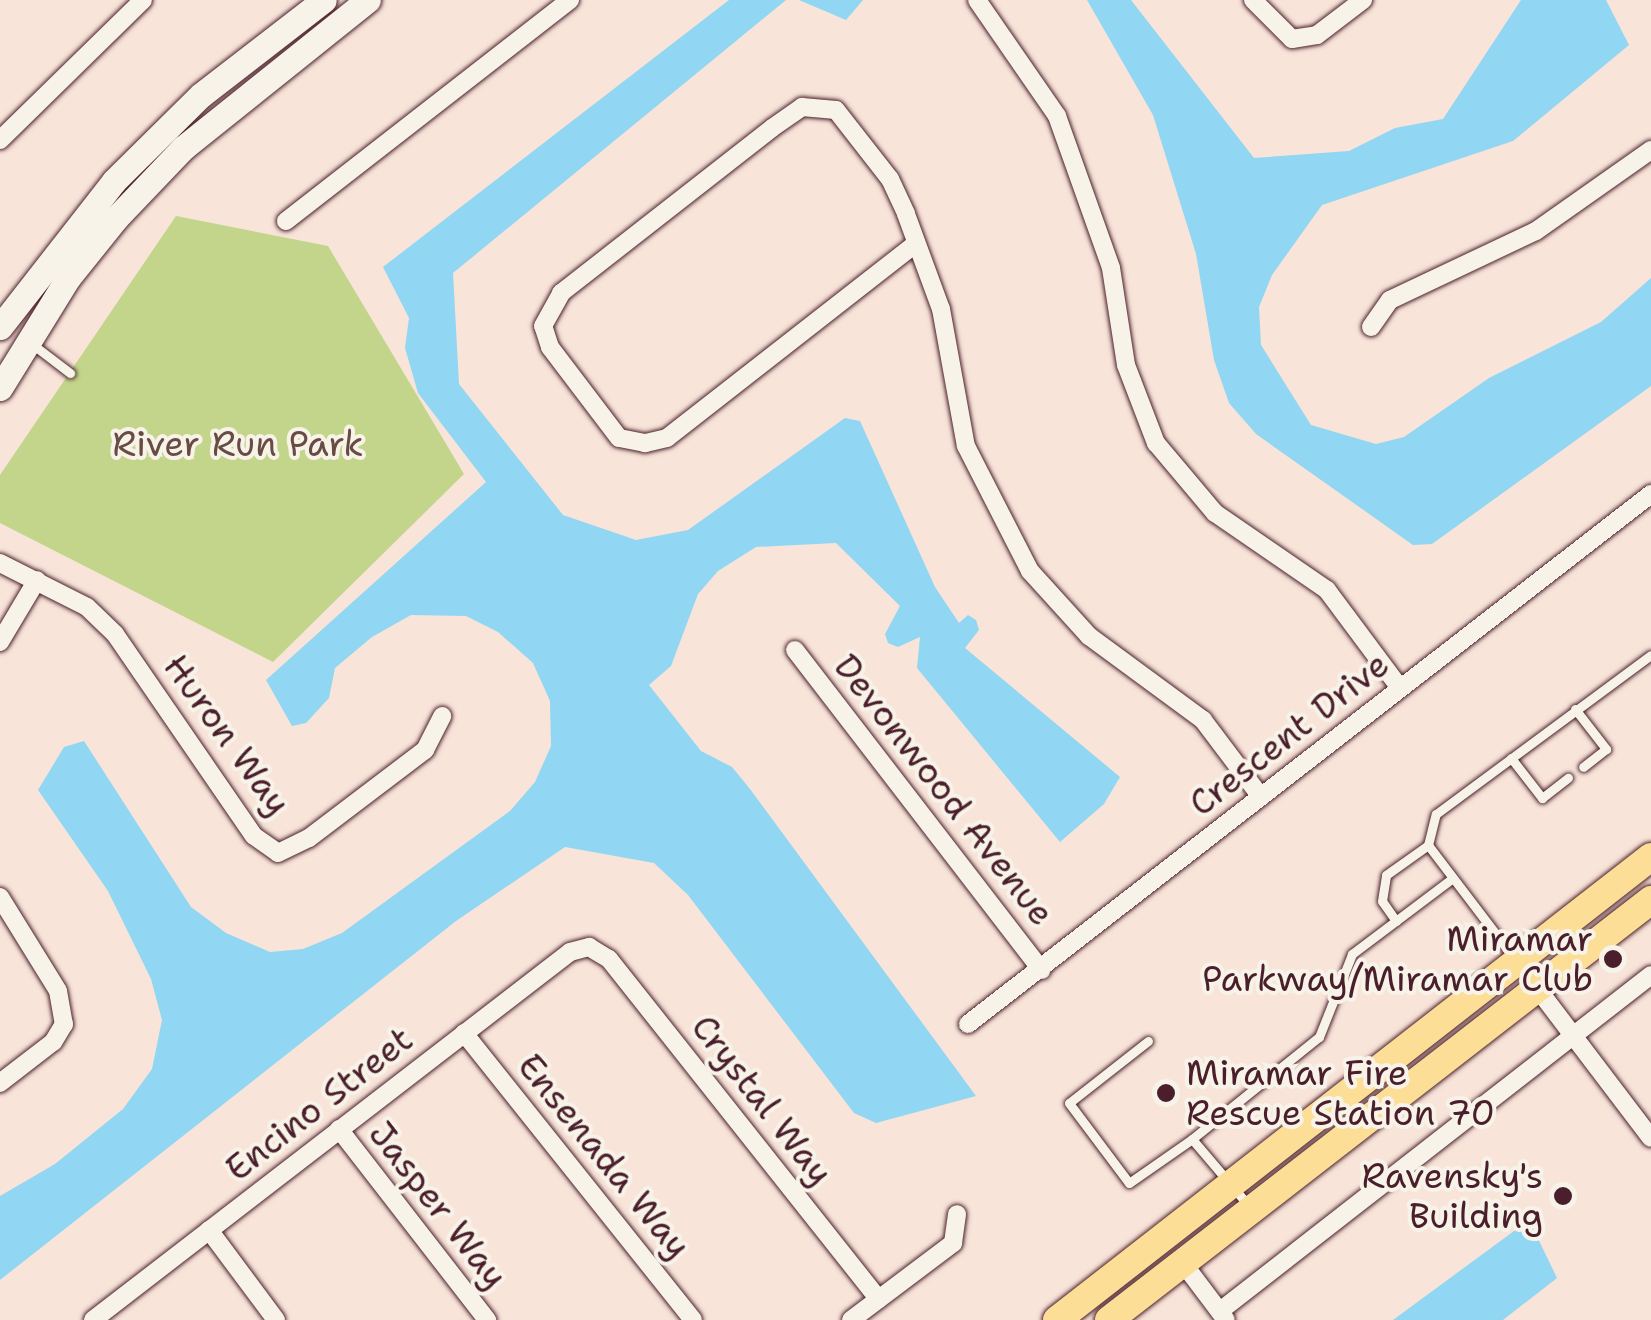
<!DOCTYPE html>
<html>
<head>
<meta charset="utf-8">
<style>
  body { margin:0 }
  #map { position:relative; width:1651px; height:1320px; overflow:hidden; background:#f8e4d9; font-family:"Shantell Sans",sans-serif }
  div>[style] { position:absolute }
  [style*='--x'] { left:calc(var(--x)*1px); top:calc(var(--y)*1px); width:calc(var(--w)*1px); rotate:calc(var(--a)*1deg) }
  .green>* { inset:0; background:#c3d58a }
  .water>* { inset:0; background:#91d6f3 }
  .roads { filter:drop-shadow(0 0 2px #4a1f2b) drop-shadow(0 0 2px #4a1f2b) }
  .lane>* { height:9px; margin:-4.5px; padding:0 4.5px; transform-origin:4.5px; border-radius:4.5px; background:#f7f3e8 }
  .street>* { height:18px; margin:-9px; padding:0 9px; transform-origin:9px; border-radius:9px; background:#f7f3e8 }
  .secondary>* { height:25px; margin:-12.5px; padding:0 12.5px; transform-origin:12.5px; border-radius:12.5px; background:#f7f3e8 }
  .primary>* { height:28px; margin:-14px; padding:0 14px; transform-origin:14px; border-radius:14px; background:#fdde96 }
  .dots>* { width:28px; height:28px; translate:-50% -50%; box-sizing:border-box; border:5px solid #f7f3e8; border-radius:50% }
  span { translate:-50% -50%; white-space:nowrap; text-align:center; line-height:1.15; -webkit-text-stroke:8px #f7f3e8; paint-order:stroke }
  .park-label { font-size:35px; color:#684c43 }
  .street-label { font-size:35px; color:#4a1f2b }
  .poi-label { font-size:35px; color:#4a1f2b }
  .right { translate:-100% -50%; text-align:right }
  .left { translate:0 -50%; text-align:left }
</style>
</head>
<body>
<div id="map">
  <div class="green">
    <div style="clip-path:polygon(176px 216px,328px 246px,464px 474px,273px 662px,0 523px,0 475px)"></div>
  </div>
  <div class="water">
    <div style="clip-path:polygon(729px 0,786px 0,453px 273px,459px 384px,563px 515px,636px 540px,688px 530px,845px 418px,860px 421px,935px 587px,959px 623px,968px 615px,976px 620px,979px 630px,965px 648px,1120px 777px,1104px 804px,1060px 842px,917px 668px,920px 637px,898px 647px,888px 643px,885px 634px,900px 606px,836px 543px,756px 547px,718px 571px,698px 594px,671px 666px,649px 685px,701px 751px,732px 767px,750px 789px,976px 1096px,876px 1123px,854px 1113px,688px 895px,654px 863px,565px 847px,456px 921px,0 1280px,0 1196px,55px 1164px,123px 1109px,152px 1069px,162px 1020px,151px 979px,108px 891px,38px 790px,64px 747px,84px 741px,191px 907px,226px 933px,270px 952px,303px 949px,342px 933px,510px 811px,535px 782px,551px 746px,550px 701px,533px 663px,498px 632px,466px 616px,411px 615px,372px 637px,335px 668px,329px 698px,306px 723px,292px 726px,266px 680px,486px 482px,418px 393px,405px 348px,409px 318px,383px 267px)"></div>
    <div style="clip-path:polygon(799px 0,863px 0,846px 20px)"></div>
    <div style="clip-path:polygon(1087px 0,1131px 0,1254px 158px,1349px 151px,1395px 128px,1443px 119px,1521px 0,1606px 0,1629px 45px,1513px 141px,1322px 205px,1272px 275px,1259px 307px,1261px 345px,1311px 425px,1376px 444px,1404px 437px,1489px 378px,1601px 322px,1651px 278px,1651px 386px,1432px 544px,1413px 545px,1256px 434px,1229px 403px,1214px 360px,1196px 254px,1153px 115px)"></div>
    <div style="clip-path:polygon(1529px 1220px,1557px 1278px,1503px 1320px,1393px 1320px)"></div>
  </div>
  <div class="roads">
    <div class="lane">
      <div style="--x:32;--y:344;--w:48;--a:37.3"></div>
      <div style="--x:1575;--y:709;--w:51;--a:52.2"></div>
      <div style="--x:1606;--y:749;--w:29;--a:142"></div>
      <div style="--x:1511;--y:758;--w:51;--a:52.2"></div>
      <div style="--x:1542;--y:798;--w:33;--a:-38"></div>
      <div style="--x:1428;--y:845;--w:32;--a:-76"></div>
      <div style="--x:1436;--y:814;--w:267;--a:-36.5"></div>
      <div style="--x:1396;--y:921;--w:24;--a:-125"></div>
      <div style="--x:1382;--y:901;--w:26;--a:-81"></div>
      <div style="--x:1386;--y:875;--w:52;--a:-35.5"></div>
      <div style="--x:1428;--y:845;--w:175;--a:52.7"></div>
      <div style="--x:1148;--y:1041;--w:100;--a:141.9"></div>
      <div style="--x:1069;--y:1103;--w:100;--a:53.1"></div>
      <div style="--x:1129;--y:1183;--w:77;--a:-34.9"></div>
      <div style="--x:1249;--y:1206;--w:88;--a:-130.4"></div>
      <div style="--x:1192;--y:1139;--w:163;--a:-38.8"></div>
      <div style="--x:1319;--y:1037;--w:89;--a:-68.3"></div>
      <div style="--x:1352;--y:954;--w:126;--a:-37"></div>
    </div>
    <div class="street">
      <div style="--x:977;--y:0;--w:141;--a:55.4"></div>
      <div style="--x:1057;--y:116;--w:161;--a:70.4"></div>
      <div style="--x:1111;--y:268;--w:98;--a:81.2"></div>
      <div style="--x:1126;--y:365;--w:84;--a:69"></div>
      <div style="--x:1156;--y:443;--w:92;--a:49.9"></div>
      <div style="--x:1215;--y:513;--w:136;--a:34.5"></div>
      <div style="--x:1327;--y:590;--w:122;--a:53.3"></div>
      <div style="--x:1253;--y:0;--w:55;--a:45"></div>
      <div style="--x:1292;--y:39;--w:25;--a:-9"></div>
      <div style="--x:1317;--y:35;--w:58;--a:-37.3"></div>
      <div style="--x:0;--y:140;--w:200;--a:-44.4"></div>
      <div style="--x:286;--y:221;--w:360;--a:-37.9"></div>
      <div style="--x:914;--y:245;--w:313;--a:142"></div>
      <div style="--x:667;--y:438;--w:23;--a:167"></div>
      <div style="--x:645;--y:443;--w:26;--a:-169"></div>
      <div style="--x:619;--y:438;--w:114;--a:-127.2"></div>
      <div style="--x:550;--y:347;--w:22;--a:-108"></div>
      <div style="--x:543;--y:326;--w:38;--a:-61"></div>
      <div style="--x:561;--y:293;--w:268;--a:-38"></div>
      <div style="--x:772;--y:128;--w:37;--a:-35"></div>
      <div style="--x:802;--y:107;--w:34;--a:5"></div>
      <div style="--x:836;--y:110;--w:88;--a:52"></div>
      <div style="--x:890;--y:179;--w:38;--a:65"></div>
      <div style="--x:906;--y:214;--w:101;--a:69.8"></div>
      <div style="--x:941;--y:309;--w:139;--a:79.7"></div>
      <div style="--x:966;--y:446;--w:140;--a:62.9"></div>
      <div style="--x:1030;--y:571;--w:88;--a:47.8"></div>
      <div style="--x:1089;--y:636;--w:142;--a:36.4"></div>
      <div style="--x:1203;--y:720;--w:96;--a:53"></div>
      <div style="--x:1371;--y:327;--w:33;--a:-55"></div>
      <div style="--x:1390;--y:300;--w:161;--a:-25.3"></div>
      <div style="--x:1536;--y:231;--w:141;--a:-35.2"></div>
      <div style="--x:0;--y:563;--w:97;--a:26.8"></div>
      <div style="--x:87;--y:607;--w:39;--a:44"></div>
      <div style="--x:115;--y:634;--w:245;--a:55.5"></div>
      <div style="--x:254;--y:836;--w:29;--a:35"></div>
      <div style="--x:278;--y:853;--w:34;--a:-26"></div>
      <div style="--x:309;--y:838;--w:146;--a:-37.2"></div>
      <div style="--x:425;--y:750;--w:38;--a:-63"></div>
      <div style="--x:0;--y:642;--w:72;--a:-59.2"></div>
      <div style="--x:795;--y:650;--w:404;--a:52.4"></div>
      <div style="--x:0;--y:897;--w:110;--a:58.3"></div>
      <div style="--x:58;--y:991;--w:34;--a:80"></div>
      <div style="--x:64;--y:1024;--w:21;--a:121"></div>
      <div style="--x:53;--y:1042;--w:67;--a:142.3"></div>
      <div style="--x:1537;--y:988;--w:188;--a:52.8"></div>
      <div style="--x:968;--y:1024;--w:865;--a:-37.81"></div>
      <div style="--x:464;--y:1033;--w:367;--a:51.4"></div>
      <div style="--x:339;--y:1129;--w:242;--a:52.2"></div>
      <div style="--x:209;--y:1230;--w:112;--a:53.3"></div>
      <div style="--x:1183;--y:1263;--w:71;--a:53"></div>
      <div style="--x:1220;--y:1311;--w:546;--a:-37.94"></div>
      <div style="--x:93;--y:1320;--w:602;--a:-37.65"></div>
      <div style="--x:570;--y:952;--w:20;--a:-15"></div>
      <div style="--x:589;--y:947;--w:23;--a:31"></div>
      <div style="--x:609;--y:959;--w:434;--a:51.6"></div>
      <div style="--x:851;--y:1320;--w:128;--a:-37"></div>
      <div style="--x:953;--y:1243;--w:29;--a:-82"></div>
    </div>
    <div class="secondary">
      <div style="--x:0;--y:327;--w:185;--a:-52"></div>
      <div style="--x:114;--y:181;--w:122;--a:-44.7"></div>
      <div style="--x:201;--y:95;--w:155;--a:-37.7"></div>
      <div style="--x:0;--y:388;--w:129;--a:-58.3"></div>
      <div style="--x:68;--y:278;--w:77;--a:-51.3"></div>
      <div style="--x:116;--y:218;--w:97;--a:-46.3"></div>
      <div style="--x:183;--y:148;--w:237;--a:-38.7"></div>
    </div>
    <div class="primary">
      <div style="--x:1057;--y:1320;--w:753;--a:-37.94"></div>
      <div style="--x:1109;--y:1320;--w:686;--a:-37.77"></div>
    </div>
  </div>
  <div class="dots">
    <div style="left:1613px;top:959px;background:#4a1f2b"></div>
    <div style="left:1166px;top:1093px;background:#4a1f2b"></div>
    <div style="left:1563px;top:1196px;background:#4a1f2b"></div>
  </div>
  <div class="park-label">
    <span style="left:238px;top:444px">River Run Park</span>
  </div>
  <div class="street-label">
    <span style="left:1289px;top:734px;rotate:-38deg">Crescent Drive</span>
    <span style="left:227px;top:735px;rotate:54deg">Huron Way</span>
    <span style="left:944px;top:790px;rotate:52deg">Devonwood Avenue</span>
    <span style="left:762px;top:1100px;rotate:52deg">Crystal Way</span>
    <span style="left:319px;top:1104px;rotate:-38deg">Encino Street</span>
    <span style="left:604px;top:1156px;rotate:51deg">Ensenada Way</span>
    <span style="left:438px;top:1205px;rotate:52deg">Jasper Way</span>
  </div>
  <div class="poi-label">
    <span class="right" style="left:1593px;top:959px">Miramar<br>Parkway/Miramar Club</span>
    <span class="left" style="left:1186px;top:1093px">Miramar Fire<br>Rescue Station 70</span>
    <span class="right" style="left:1543px;top:1196px">Ravensky's<br>Building</span>
  </div>
</div>
</body>
</html>
